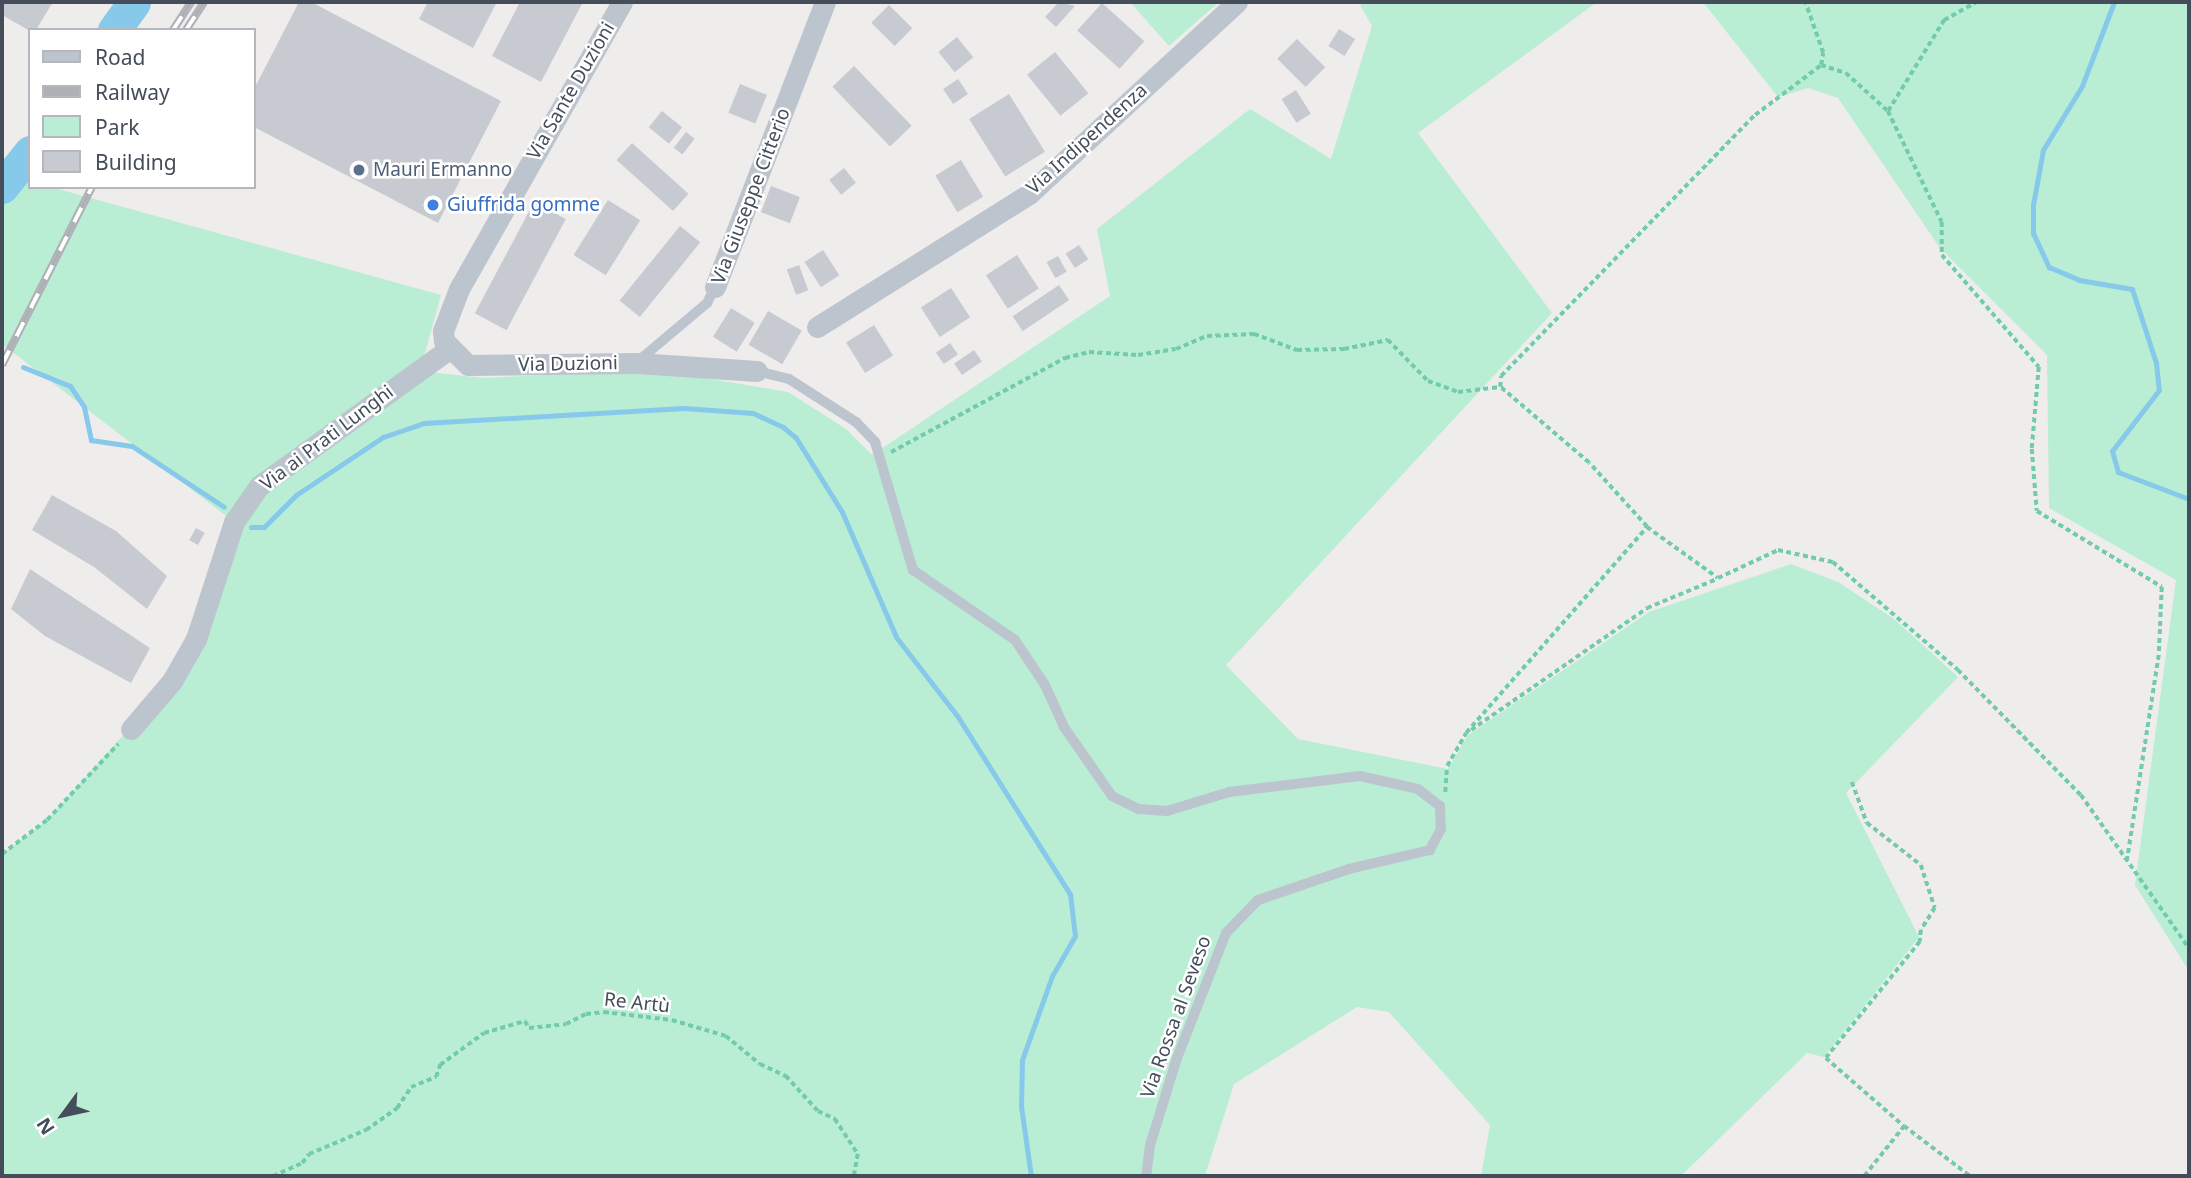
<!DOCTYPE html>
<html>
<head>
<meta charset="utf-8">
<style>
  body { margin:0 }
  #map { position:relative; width:2191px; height:1178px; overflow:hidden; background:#efecec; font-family:"Noto Sans",sans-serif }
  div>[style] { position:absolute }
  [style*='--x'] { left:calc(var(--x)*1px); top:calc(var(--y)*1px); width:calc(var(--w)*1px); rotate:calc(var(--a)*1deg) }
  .green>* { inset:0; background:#b9edd4 }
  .stream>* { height:5px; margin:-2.5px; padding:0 2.5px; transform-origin:2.5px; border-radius:2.5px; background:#86c9ea }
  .river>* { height:33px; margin:-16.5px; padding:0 16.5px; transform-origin:16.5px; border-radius:16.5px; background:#86c9ea }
  .building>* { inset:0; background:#c8cad2; transform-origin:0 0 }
  .path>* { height:3.5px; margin-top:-1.75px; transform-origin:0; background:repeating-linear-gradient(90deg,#72cbaa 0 5px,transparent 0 8.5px) }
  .lane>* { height:10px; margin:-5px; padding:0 5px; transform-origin:5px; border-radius:5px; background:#bcc4ce }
  .street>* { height:21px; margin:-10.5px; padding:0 10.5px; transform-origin:10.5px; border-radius:10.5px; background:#bcc4ce }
  .rail>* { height:8px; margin-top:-4px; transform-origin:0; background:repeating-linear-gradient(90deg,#fff 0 16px,#aeb0b6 0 32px); box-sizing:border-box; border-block:2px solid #aeb0b6 }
  .dots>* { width:19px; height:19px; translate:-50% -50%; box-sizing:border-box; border:4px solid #fff; border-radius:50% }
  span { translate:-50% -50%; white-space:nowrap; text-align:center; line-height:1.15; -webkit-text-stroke:5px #fff; paint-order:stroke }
  .street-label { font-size:19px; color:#444d59 }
  .service-label { font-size:19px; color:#4e5e75 }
  .left { translate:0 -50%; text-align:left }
  .shop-label { font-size:19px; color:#366cbe }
  .frame { position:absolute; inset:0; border:4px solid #444d59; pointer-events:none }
  .legend { position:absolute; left:28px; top:28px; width:228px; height:161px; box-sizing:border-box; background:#fff; border:2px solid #b4b8bd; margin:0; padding:9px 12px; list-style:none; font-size:21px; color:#444d59 }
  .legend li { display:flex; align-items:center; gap:14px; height:35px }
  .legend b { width:35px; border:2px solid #b4b8bd }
  .north { position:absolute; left:28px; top:1080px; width:70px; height:70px; -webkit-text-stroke:5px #fff; paint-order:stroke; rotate:237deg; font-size:19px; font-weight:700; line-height:28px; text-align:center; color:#444d59 }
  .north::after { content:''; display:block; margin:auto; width:24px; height:32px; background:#444d59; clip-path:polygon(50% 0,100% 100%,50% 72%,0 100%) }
</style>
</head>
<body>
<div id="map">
  <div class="green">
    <div style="clip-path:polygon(1130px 2px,1219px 2px,1169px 46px)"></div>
    <div style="clip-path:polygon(1364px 2px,1597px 2px,1418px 133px,1552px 313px,1226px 665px,1298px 739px,1448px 769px,1468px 735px,1649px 612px,1791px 564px,1838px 582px,1894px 619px,1958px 677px,1846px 793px,1919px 937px,1824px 1057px,1807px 1053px,1681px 1176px,1481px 1176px,1490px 1125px,1389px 1012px,1357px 1007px,1234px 1084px,1205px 1176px,2px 1176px,2px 854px,47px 820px,172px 681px,234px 522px,2px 344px,2px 174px,30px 181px,30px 187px,51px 187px,441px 295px,420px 371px,484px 378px,611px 372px,687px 375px,788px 392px,846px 429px,872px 455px,1110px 296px,1097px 229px,1250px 109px,1331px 159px,1372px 26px,1360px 5px)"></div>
    <div style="clip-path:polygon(1703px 2px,2189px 2px,2189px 971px,2135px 885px,2176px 580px,2049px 508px,2047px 355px,1940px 248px,1838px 98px,1808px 88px,1778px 97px)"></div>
  </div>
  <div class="stream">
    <div style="--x:2114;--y:2;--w:90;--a:110.9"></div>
    <div style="--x:2082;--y:86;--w:75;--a:121.4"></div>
    <div style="--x:2043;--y:150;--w:56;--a:100.3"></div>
    <div style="--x:2033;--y:205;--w:28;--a:90"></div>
    <div style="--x:2033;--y:233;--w:38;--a:65"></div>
    <div style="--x:2049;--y:267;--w:33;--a:23"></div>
    <div style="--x:2079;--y:280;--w:54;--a:9.6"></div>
    <div style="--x:2132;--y:289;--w:78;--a:72"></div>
    <div style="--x:2156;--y:363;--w:27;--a:84"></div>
    <div style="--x:2159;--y:390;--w:77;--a:127.6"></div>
    <div style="--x:2112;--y:451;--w:22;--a:74"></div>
    <div style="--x:2118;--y:472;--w:76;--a:20.8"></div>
    <div style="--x:23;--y:367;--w:51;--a:22"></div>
    <div style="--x:70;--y:386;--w:25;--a:56"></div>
    <div style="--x:84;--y:407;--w:34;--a:78"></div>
    <div style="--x:91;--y:440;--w:41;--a:8.3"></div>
    <div style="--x:132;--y:446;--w:110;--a:33.5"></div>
    <div style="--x:251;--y:527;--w:13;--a:0"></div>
    <div style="--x:264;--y:527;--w:45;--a:-45"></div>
    <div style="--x:296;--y:495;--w:105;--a:-33.7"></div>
    <div style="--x:383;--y:437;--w:43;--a:-18.9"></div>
    <div style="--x:424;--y:423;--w:260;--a:-3.3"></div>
    <div style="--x:684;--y:408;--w:69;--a:4.1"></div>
    <div style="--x:753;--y:413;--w:33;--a:25"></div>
    <div style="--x:783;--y:427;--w:17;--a:40"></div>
    <div style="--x:796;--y:438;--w:87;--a:58.1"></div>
    <div style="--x:842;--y:512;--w:136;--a:66.6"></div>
    <div style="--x:896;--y:637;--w:101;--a:52.2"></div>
    <div style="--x:958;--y:717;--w:209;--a:57.7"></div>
    <div style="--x:1070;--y:894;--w:42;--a:83.2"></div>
    <div style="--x:1075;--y:936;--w:46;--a:119.9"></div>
    <div style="--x:1052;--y:976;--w:89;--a:109.7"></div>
    <div style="--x:1022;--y:1060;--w:46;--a:91.2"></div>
    <div style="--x:1021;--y:1106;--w:71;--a:81.9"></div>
  </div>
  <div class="river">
    <div style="--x:114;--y:30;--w:34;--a:-54"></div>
    <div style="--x:2;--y:187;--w:45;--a:-51.3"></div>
  </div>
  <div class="building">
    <div style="clip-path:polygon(2px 2px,53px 2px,36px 30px,30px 31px,2px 15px)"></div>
    <div style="clip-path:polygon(299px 2px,311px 2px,501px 101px,438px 223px,254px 127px,254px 89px)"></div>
    <div style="clip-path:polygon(428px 2px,497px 2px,473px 48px,419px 19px)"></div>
    <div style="clip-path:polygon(520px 2px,583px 2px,541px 82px,492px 56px)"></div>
    <div style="clip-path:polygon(1059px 2px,1075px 6px,1056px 27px,1045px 17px)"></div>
    <div style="left:1102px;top:3px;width:57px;height:37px;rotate:42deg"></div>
    <div style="left:889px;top:5px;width:33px;height:25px;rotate:45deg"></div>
    <div style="left:1339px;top:29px;width:19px;height:20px;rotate:32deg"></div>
    <div style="left:957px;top:37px;width:26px;height:24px;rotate:51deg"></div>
    <div style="left:1297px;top:39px;width:40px;height:28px;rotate:45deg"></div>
    <div style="left:1055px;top:52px;width:53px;height:36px;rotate:51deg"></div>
    <div style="left:854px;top:66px;width:83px;height:30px;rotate:46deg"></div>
    <div style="left:958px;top:79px;width:18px;height:18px;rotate:56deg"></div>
    <div style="left:740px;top:84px;width:29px;height:31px;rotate:22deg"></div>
    <div style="left:1296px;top:90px;width:28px;height:17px;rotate:58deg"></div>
    <div style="left:1009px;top:94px;width:68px;height:47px;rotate:58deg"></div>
    <div style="left:662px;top:111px;width:26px;height:21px;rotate:39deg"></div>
    <div style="left:686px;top:132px;width:11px;height:20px;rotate:38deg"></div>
    <div style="left:632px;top:143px;width:76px;height:23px;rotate:42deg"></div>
    <div style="left:961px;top:160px;width:43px;height:30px;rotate:59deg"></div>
    <div style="left:844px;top:168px;width:19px;height:19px;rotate:51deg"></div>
    <div style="left:771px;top:186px;width:31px;height:28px;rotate:21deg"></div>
    <div style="left:608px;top:200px;width:38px;height:65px;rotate:32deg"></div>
    <div style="left:534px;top:202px;width:36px;height:126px;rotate:28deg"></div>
    <div style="left:680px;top:226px;width:26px;height:96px;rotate:39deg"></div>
    <div style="left:1079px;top:245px;width:17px;height:16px;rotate:57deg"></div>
    <div style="left:823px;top:250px;width:30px;height:22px;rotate:57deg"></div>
    <div style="left:1017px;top:255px;width:40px;height:37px;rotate:57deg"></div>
    <div style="left:1058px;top:256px;width:18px;height:13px;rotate:61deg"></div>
    <div style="left:799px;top:265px;width:27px;height:13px;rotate:70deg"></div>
    <div style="left:1059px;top:285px;width:18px;height:56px;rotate:56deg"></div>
    <div style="left:951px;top:288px;width:35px;height:36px;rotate:57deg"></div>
    <div style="left:731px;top:308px;width:28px;height:34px;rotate:32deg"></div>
    <div style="left:768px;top:311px;width:39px;height:39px;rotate:30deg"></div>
    <div style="left:874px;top:325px;width:36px;height:33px;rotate:58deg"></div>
    <div style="left:950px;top:343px;width:14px;height:17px;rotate:56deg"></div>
    <div style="left:974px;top:350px;width:14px;height:24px;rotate:56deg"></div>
    <div style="clip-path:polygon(52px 495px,116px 531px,167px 576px,147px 609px,94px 567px,32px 530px)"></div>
    <div style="left:196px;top:528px;width:10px;height:14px;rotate:29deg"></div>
    <div style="clip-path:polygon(30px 569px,150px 648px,131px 683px,45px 636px,11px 609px)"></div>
  </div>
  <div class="path">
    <div style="--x:1821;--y:65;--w:26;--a:18"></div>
    <div style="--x:1846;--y:73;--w:57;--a:42.1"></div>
    <div style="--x:1888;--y:111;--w:123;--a:64.1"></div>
    <div style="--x:1942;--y:222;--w:33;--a:90"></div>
    <div style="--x:1942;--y:255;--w:148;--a:49.1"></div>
    <div style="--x:2039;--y:367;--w:82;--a:94.9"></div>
    <div style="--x:2032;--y:449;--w:62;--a:85.4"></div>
    <div style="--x:2037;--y:511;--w:146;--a:31.3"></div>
    <div style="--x:2162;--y:587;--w:68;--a:92.5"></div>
    <div style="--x:2159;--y:655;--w:208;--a:98.8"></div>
    <div style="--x:1888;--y:111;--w:107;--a:-58.4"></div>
    <div style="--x:1944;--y:20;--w:38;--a:-29"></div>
    <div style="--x:891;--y:452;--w:198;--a:-28.4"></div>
    <div style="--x:1065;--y:358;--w:25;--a:-14"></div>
    <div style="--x:1089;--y:352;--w:49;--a:3.5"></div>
    <div style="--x:1138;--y:355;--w:38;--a:-9"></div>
    <div style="--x:1176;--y:349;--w:34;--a:-23"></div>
    <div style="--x:1207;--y:336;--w:47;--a:-2.4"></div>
    <div style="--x:1254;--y:334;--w:46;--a:20.4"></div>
    <div style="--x:1297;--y:350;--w:47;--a:-1.2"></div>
    <div style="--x:1344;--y:349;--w:45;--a:-11.6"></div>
    <div style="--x:1388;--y:340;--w:57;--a:45.7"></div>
    <div style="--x:1428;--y:381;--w:32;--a:20"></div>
    <div style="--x:1458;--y:392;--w:42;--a:-6.8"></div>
    <div style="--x:1647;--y:527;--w:86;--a:-132.2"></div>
    <div style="--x:1589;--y:463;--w:117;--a:-139.5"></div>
    <div style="--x:1500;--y:387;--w:11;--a:-85"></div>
    <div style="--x:1501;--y:376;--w:364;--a:-45.8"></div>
    <div style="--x:1755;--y:115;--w:83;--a:-37.1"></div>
    <div style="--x:1821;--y:65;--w:12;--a:-81"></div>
    <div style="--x:1823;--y:53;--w:54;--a:-109.4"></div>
    <div style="--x:1471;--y:730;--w:214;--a:-34.7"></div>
    <div style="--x:1647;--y:608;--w:76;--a:-22.5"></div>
    <div style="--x:1852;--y:782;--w:44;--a:69.9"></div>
    <div style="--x:1867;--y:823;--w:68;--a:37.9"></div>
    <div style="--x:1921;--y:865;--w:45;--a:72"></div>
    <div style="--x:1935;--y:908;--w:26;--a:122"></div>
    <div style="--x:1921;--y:930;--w:12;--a:95"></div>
    <div style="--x:1920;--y:942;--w:149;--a:129"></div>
    <div style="--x:1826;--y:1058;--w:103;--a:41.1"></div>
    <div style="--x:1445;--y:792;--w:26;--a:-86"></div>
    <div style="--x:1447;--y:766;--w:38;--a:-60"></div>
    <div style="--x:1466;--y:733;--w:274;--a:-48.7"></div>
    <div style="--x:1647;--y:527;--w:87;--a:35.7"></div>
    <div style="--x:1718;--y:578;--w:66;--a:-25"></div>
    <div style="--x:1778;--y:550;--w:56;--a:12.3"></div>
    <div style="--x:1833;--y:562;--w:165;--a:40.8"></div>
    <div style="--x:1958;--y:670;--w:175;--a:45.5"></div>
    <div style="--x:2081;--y:795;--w:187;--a:54.8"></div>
    <div style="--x:2;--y:854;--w:56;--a:-37.1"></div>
    <div style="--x:47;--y:820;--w:104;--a:-46.9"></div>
    <div style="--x:273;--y:1176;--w:32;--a:-24"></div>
    <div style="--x:302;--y:1163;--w:11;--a:-52"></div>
    <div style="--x:309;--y:1154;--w:62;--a:-22.8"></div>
    <div style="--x:366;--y:1130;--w:38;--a:-35"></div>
    <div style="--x:397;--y:1108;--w:25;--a:-56"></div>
    <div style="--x:411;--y:1087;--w:27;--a:-22"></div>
    <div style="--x:436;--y:1077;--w:13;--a:-72"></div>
    <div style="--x:440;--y:1065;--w:54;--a:-36"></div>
    <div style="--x:484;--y:1033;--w:43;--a:-16.3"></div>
    <div style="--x:525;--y:1021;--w:8;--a:60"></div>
    <div style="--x:529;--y:1028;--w:37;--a:-6"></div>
    <div style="--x:566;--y:1024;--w:22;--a:-27"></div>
    <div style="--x:586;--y:1014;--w:18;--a:-6"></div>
    <div style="--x:604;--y:1012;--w:68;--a:6.7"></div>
    <div style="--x:672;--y:1020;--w:56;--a:16.5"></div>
    <div style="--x:726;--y:1036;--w:44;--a:39.5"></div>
    <div style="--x:760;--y:1064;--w:29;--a:25"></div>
    <div style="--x:786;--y:1076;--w:47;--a:47.6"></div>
    <div style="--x:818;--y:1111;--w:19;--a:25"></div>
    <div style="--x:835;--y:1119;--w:42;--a:56.7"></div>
    <div style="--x:858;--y:1154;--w:22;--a:100"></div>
    <div style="--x:1864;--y:1176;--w:64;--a:-51.3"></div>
    <div style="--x:1904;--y:1126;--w:83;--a:37.1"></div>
  </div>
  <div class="lane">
    <div style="--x:637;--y:362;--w:92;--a:-40.1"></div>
    <div style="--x:707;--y:303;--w:18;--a:-63"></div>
    <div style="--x:757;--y:371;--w:33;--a:14"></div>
    <div style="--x:789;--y:379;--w:80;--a:32.7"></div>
    <div style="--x:856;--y:422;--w:28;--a:46"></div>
    <div style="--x:875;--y:442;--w:134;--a:73.5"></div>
    <div style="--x:913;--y:570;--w:124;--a:34.5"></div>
    <div style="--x:1015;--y:640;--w:54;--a:56.3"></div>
    <div style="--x:1045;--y:685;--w:46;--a:65.7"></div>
    <div style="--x:1064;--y:727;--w:84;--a:55.2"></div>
    <div style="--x:1112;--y:796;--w:30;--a:26"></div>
    <div style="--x:1139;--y:809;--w:28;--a:4"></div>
    <div style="--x:1167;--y:811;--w:65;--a:-17"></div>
    <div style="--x:1229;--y:792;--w:132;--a:-7"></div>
    <div style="--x:1360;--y:776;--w:59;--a:12.6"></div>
    <div style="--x:1418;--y:789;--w:28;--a:38"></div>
    <div style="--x:1440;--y:806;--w:23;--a:88"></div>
    <div style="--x:1441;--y:829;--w:24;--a:118"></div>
    <div style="--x:1430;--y:850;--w:83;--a:166.8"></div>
    <div style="--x:1349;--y:869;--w:96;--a:161.2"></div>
    <div style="--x:1258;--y:900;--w:46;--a:134.1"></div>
    <div style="--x:1226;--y:933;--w:134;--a:111.4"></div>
    <div style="--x:1177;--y:1058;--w:91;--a:107.2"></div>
    <div style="--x:1150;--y:1145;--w:31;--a:97"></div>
  </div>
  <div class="street">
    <div style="--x:622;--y:2;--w:330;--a:119.6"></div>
    <div style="--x:459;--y:289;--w:45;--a:110.9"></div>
    <div style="--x:443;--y:331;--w:10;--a:84"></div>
    <div style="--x:444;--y:341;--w:34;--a:45"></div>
    <div style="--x:468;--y:365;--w:169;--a:-0.7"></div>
    <div style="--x:637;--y:363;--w:120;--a:3.8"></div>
    <div style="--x:715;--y:287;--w:305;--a:-68.9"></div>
    <div style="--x:817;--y:327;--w:250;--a:-32.1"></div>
    <div style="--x:1029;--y:194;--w:283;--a:-42.7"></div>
    <div style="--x:131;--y:729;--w:63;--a:-49.5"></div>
    <div style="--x:172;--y:681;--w:48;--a:-60.3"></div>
    <div style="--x:196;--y:639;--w:123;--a:-72"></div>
    <div style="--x:234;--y:522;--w:44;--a:-55.2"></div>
    <div style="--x:259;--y:486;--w:234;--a:-35.8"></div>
  </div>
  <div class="rail">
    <div style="--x:173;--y:30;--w:33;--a:-57"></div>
    <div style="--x:186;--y:30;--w:33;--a:-57"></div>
    <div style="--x:2;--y:365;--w:199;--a:-63.2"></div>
  </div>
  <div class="dots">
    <div style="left:359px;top:170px;background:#5c6f8a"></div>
    <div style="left:433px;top:205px;background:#3f7fe0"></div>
  </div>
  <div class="street-label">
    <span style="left:571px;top:91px;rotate:-60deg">Via Sante Duzioni</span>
    <span style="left:1087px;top:139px;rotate:-42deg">Via Indipendenza</span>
    <span style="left:751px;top:196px;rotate:-69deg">Via Giuseppe Citterio</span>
    <span style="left:568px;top:364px;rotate:-1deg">Via Duzioni</span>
    <span style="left:327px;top:438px;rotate:-37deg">Via ai Prati Lunghi</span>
    <span style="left:637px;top:1003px;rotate:6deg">Re Artù</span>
    <span style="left:1176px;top:1017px;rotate:-70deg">Via Rossa al Seveso</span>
  </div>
  <div class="service-label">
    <span class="left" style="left:373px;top:170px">Mauri Ermanno</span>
  </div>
  <div class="shop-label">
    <span class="left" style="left:447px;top:205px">Giuffrida gomme</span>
  </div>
  <div class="frame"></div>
  <ul class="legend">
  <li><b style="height:9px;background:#bcc4ce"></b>Road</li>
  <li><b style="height:9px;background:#aeb0b6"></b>Railway</li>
  <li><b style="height:19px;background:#b9edd4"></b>Park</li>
  <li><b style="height:19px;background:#c8cad2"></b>Building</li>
  </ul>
  <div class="north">N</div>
</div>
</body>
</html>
